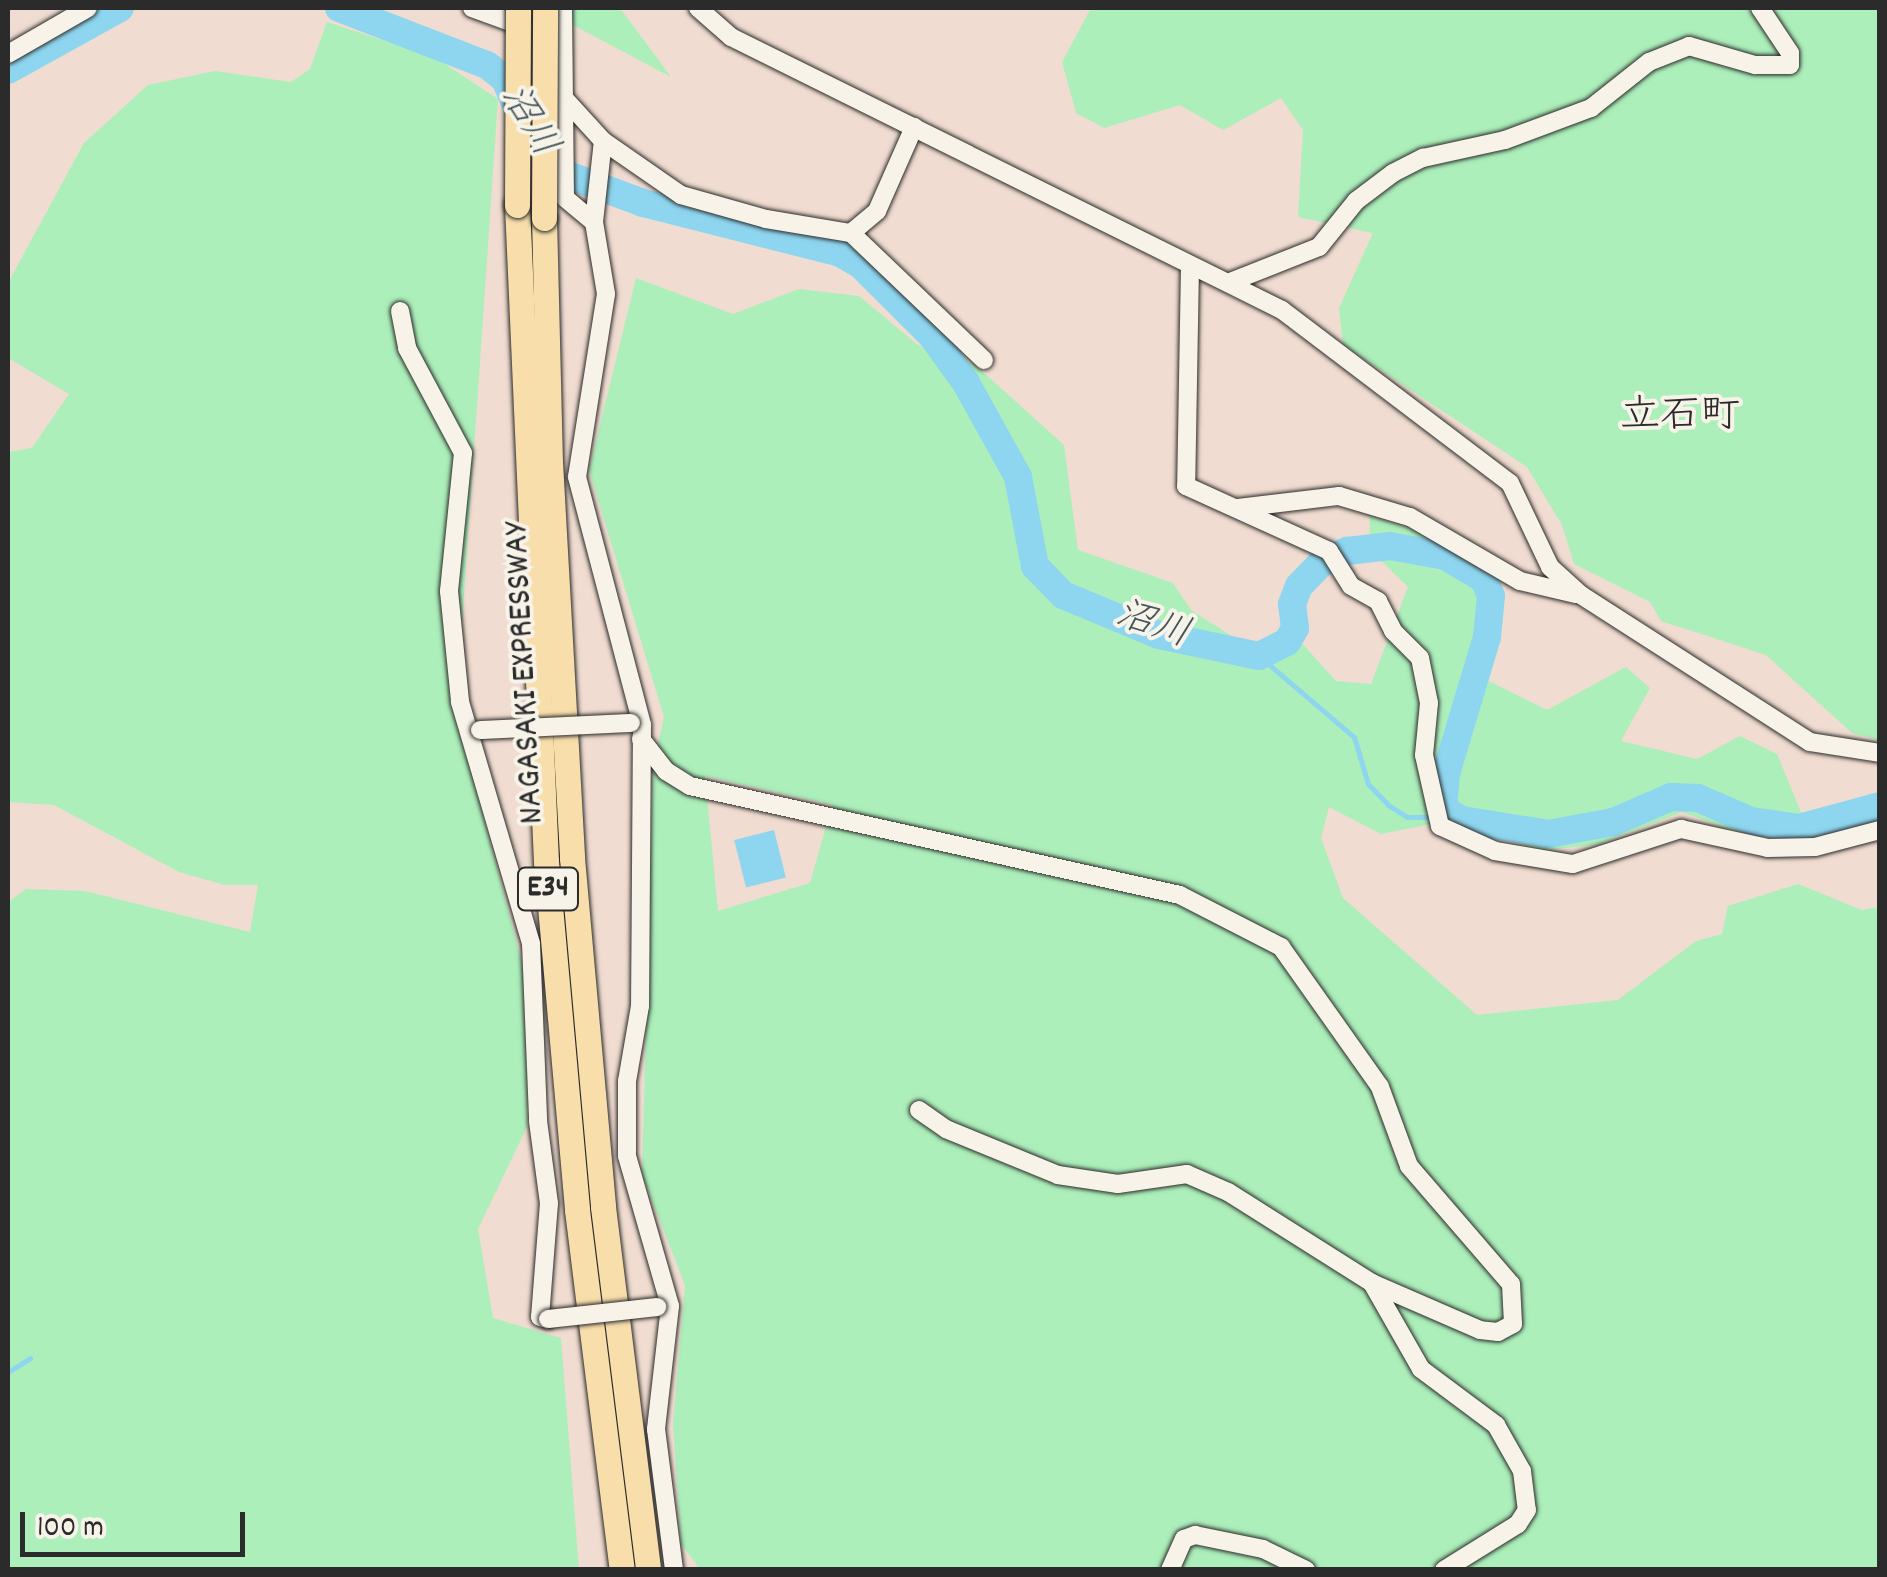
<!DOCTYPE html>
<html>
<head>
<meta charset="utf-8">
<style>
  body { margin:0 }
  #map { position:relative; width:1887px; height:1577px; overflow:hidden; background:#f0dcd0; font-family:Dekko,"Klee One",sans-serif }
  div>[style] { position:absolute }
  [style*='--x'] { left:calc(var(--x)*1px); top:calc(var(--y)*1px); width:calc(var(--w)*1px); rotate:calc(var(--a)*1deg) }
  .green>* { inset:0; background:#acefba }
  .water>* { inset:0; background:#8ed6f0; transform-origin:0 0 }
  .stream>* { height:5px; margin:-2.5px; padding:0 2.5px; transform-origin:2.5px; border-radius:2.5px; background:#8ed6f0 }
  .river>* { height:28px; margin:-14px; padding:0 14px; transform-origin:14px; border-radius:14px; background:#8ed6f0 }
  .roads { filter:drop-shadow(0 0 2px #2b2b2b) drop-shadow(0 0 2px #2b2b2b) }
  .minor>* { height:18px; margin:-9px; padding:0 9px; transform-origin:9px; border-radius:9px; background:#f7f3e8 }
  .highway>* { height:25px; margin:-12.5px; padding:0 12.5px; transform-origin:12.5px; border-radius:12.5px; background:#f8deab }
  .bridges { filter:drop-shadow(0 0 2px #2b2b2b) drop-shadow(0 0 2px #2b2b2b) }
  .minor-bridge>* { height:18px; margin:-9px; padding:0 9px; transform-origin:9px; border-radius:9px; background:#f7f3e8 }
  .highway-bridge>* { height:25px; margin:-12.5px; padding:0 12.5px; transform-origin:12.5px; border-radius:12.5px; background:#f8deab }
  span { translate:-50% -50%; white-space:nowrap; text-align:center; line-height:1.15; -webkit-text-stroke:8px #f7f3e8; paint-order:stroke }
  .shield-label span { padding:2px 8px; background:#f7f3e8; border:2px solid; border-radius:8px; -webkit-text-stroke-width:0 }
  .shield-label { font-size:32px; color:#2b2b2b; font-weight:700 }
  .street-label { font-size:35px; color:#2b2b2b }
  .water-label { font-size:38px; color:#44565c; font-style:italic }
  .quarter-label { font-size:40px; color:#2b2b2b }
  .frame { position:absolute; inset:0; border:10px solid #2b2b2b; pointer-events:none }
  .scale { position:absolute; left:20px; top:1512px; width:225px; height:45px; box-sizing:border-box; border:5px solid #2b2b2b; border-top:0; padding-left:12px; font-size:30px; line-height:35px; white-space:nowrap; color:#2b2b2b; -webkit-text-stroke:8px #f7f3e8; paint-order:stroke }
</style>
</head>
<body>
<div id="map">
  <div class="green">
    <div style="clip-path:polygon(571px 8px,620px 8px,671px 77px,571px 24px)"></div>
    <div style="clip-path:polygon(1091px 8px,1879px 8px,1879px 740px,1852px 733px,1766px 655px,1661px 621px,1650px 602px,1574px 564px,1562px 525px,1527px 467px,1343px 345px,1339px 308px,1373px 233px,1298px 217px,1303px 130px,1281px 98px,1223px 130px,1180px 105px,1104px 128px,1076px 113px,1062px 62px)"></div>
    <div style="clip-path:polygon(327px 22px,434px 57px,498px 99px,456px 712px,527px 982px,527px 1127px,478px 1229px,493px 1318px,561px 1338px,579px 1569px,8px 1569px,8px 902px,26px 889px,85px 891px,250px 932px,258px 885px,225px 885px,179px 872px,54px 805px,8px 802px,8px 452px,32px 448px,69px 394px,8px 358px,8px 283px,84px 143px,148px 85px,215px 71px,291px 82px,310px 69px)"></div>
    <div style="clip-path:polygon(evenodd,636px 278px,733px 314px,799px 289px,859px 296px,918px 345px,974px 364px,1064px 445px,1078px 550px,1173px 583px,1191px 610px,1246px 645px,1298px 639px,1336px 681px,1371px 684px,1408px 587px,1369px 549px,1370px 516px,1434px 536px,1486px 566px,1469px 671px,1547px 710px,1626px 667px,1650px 688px,1621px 741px,1697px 759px,1740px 736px,1777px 754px,1810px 834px,1739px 833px,1682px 812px,1596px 845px,1542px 850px,1441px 822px,1381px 834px,1329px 807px,1321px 838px,1343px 898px,1477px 1015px,1618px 1000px,1696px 941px,1722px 934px,1728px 906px,1798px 884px,1862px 910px,1879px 907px,1879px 1569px,700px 1569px,681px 1544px,673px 1424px,685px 1285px,642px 1175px,653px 766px,664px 717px,589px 470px,636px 278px,705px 776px,832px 805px,810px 883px,718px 911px,705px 776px)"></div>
  </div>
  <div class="water">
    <div style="left:774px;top:830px;width:49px;height:41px;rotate:76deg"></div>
  </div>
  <div class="stream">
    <div style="--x:1259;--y:656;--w:125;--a:40.5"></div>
    <div style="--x:1354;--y:737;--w:49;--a:73.4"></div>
    <div style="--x:1368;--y:784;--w:29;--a:46"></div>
    <div style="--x:1388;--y:805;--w:22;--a:32"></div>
    <div style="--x:1407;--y:817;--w:20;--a:0"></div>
    <div style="--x:8;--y:1372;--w:26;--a:-32"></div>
  </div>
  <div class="river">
    <div style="--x:339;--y:8;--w:159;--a:21.1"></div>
    <div style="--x:487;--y:65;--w:23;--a:38"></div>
    <div style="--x:505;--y:79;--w:60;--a:67.3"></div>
    <div style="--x:528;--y:134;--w:42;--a:55.6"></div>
    <div style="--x:552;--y:169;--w:97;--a:20.5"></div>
    <div style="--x:643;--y:203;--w:203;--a:14.2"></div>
    <div style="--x:840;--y:253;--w:24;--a:30"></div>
    <div style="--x:861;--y:265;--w:102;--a:45"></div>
    <div style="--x:933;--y:337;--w:57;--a:54.3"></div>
    <div style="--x:966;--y:383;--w:107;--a:61"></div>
    <div style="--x:1018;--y:477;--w:91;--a:79.2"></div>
    <div style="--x:1035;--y:566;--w:40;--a:46"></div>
    <div style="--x:1063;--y:595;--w:104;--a:22.6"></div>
    <div style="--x:1159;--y:635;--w:102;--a:11.9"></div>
    <div style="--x:1259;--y:656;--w:31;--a:-27"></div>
    <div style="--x:1287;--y:642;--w:16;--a:-60"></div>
    <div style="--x:1295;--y:628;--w:24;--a:-97"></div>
    <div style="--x:1292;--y:604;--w:19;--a:-69"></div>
    <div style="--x:1299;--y:586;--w:30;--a:-46"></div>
    <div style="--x:1320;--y:564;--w:30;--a:-26"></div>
    <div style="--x:1347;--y:551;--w:43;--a:-6.6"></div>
    <div style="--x:1390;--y:546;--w:56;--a:10.3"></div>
    <div style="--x:1445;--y:556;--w:45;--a:30.5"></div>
    <div style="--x:1484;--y:579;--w:18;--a:68"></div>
    <div style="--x:1491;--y:596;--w:41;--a:95.6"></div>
    <div style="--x:1487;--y:637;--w:143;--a:106.7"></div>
    <div style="--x:1446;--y:774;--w:35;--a:95"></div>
    <div style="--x:1443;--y:809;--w:22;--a:30"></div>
    <div style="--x:1462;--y:820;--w:87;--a:9.2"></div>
    <div style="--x:1548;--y:834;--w:66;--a:-10.5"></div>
    <div style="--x:1613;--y:822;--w:63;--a:-23.3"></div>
    <div style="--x:1671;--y:797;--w:27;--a:2"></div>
    <div style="--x:1698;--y:798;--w:58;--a:23.5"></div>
    <div style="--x:1751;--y:821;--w:49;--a:8.3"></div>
    <div style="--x:1799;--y:828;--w:84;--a:-15.2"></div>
    <div style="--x:8;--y:70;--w:128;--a:-29"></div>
  </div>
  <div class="roads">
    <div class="minor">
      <div style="--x:472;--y:8;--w:59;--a:20"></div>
      <div style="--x:563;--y:8;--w:190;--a:89.4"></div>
      <div style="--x:565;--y:198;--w:38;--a:40"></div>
      <div style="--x:594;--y:222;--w:73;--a:80.5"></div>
      <div style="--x:606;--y:294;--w:185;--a:99"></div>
      <div style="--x:577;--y:477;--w:256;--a:75.3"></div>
      <div style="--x:642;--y:725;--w:281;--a:90.4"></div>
      <div style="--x:640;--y:1006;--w:76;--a:99.8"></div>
      <div style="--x:627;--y:1081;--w:75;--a:90"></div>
      <div style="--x:627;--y:1156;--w:156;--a:74"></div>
      <div style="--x:670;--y:1306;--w:124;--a:96.5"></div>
      <div style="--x:656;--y:1429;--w:142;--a:82.7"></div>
      <div style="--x:698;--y:8;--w:44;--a:41.3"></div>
      <div style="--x:731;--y:37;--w:615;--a:26.36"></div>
      <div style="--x:1282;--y:310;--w:286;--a:37.2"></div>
      <div style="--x:1510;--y:483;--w:93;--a:64.5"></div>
      <div style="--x:1550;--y:567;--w:42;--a:42.1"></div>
      <div style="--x:1581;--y:595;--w:272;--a:32.7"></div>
      <div style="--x:1810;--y:742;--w:71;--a:8.9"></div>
      <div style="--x:8;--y:54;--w:92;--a:-29.9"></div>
      <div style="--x:563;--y:97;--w:59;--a:47.7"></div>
      <div style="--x:603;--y:141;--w:95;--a:34.7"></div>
      <div style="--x:681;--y:195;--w:88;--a:15.8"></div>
      <div style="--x:766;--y:219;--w:86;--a:9.4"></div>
      <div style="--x:851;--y:233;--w:34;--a:-40"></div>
      <div style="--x:877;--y:211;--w:92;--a:-66.2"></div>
      <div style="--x:594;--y:222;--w:81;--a:-83.7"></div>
      <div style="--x:851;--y:233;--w:184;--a:43.7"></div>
      <div style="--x:1190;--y:266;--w:220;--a:91"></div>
      <div style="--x:1186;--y:486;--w:157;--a:24.4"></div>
      <div style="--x:1329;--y:551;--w:41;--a:57.8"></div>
      <div style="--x:1351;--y:586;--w:31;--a:29"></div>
      <div style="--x:1378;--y:601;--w:34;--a:63"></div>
      <div style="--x:1393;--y:631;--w:38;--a:45"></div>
      <div style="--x:1420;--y:658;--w:46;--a:78.7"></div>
      <div style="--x:1429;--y:703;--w:52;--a:95.5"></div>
      <div style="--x:1424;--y:755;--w:73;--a:77.3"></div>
      <div style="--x:1440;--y:826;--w:60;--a:24.4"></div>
      <div style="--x:1495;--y:851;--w:79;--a:9.5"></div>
      <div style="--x:1573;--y:864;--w:114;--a:-18"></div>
      <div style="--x:1681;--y:829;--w:89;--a:12.3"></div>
      <div style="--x:1768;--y:848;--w:47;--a:-1.2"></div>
      <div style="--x:1815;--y:847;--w:67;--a:-14.7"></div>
      <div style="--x:1228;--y:283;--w:98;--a:-21.6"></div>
      <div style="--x:1319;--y:247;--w:59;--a:-51.2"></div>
      <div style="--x:1356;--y:201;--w:46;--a:-37.1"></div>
      <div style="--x:1393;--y:173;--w:34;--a:-27"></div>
      <div style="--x:1423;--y:158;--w:84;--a:-12.4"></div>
      <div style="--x:1505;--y:140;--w:92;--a:-20.4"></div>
      <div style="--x:1591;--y:108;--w:74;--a:-38.4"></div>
      <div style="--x:1649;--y:62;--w:43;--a:-21.8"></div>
      <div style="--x:1689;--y:46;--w:69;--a:16.1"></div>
      <div style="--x:1755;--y:65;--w:35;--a:0"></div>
      <div style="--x:1790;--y:65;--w:12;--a:-90"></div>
      <div style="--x:1790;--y:53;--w:54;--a:-123.7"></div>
      <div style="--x:400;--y:311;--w:38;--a:79"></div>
      <div style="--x:407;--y:348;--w:119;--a:61.9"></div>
      <div style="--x:463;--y:453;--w:139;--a:95.8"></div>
      <div style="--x:449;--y:591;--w:112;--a:84.3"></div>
      <div style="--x:460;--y:702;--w:251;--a:73.6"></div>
      <div style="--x:531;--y:943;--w:178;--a:87.7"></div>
      <div style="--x:538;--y:1121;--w:83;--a:82.4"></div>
      <div style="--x:549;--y:1203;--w:114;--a:94.5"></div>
      <div style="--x:540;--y:1317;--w:8;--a:14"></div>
      <div style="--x:1238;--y:508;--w:102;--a:-6.8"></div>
      <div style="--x:1339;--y:496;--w:74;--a:16.5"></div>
      <div style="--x:1410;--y:517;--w:127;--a:30.2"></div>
      <div style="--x:1520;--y:581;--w:57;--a:13.1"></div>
      <div style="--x:641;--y:739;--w:41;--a:52"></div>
      <div style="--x:666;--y:771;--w:28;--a:32"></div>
      <div style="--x:690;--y:786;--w:502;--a:12.54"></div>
      <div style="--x:1180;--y:895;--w:114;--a:27.2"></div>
      <div style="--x:1281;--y:947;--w:171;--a:54.7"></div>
      <div style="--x:1380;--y:1087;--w:84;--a:69.8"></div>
      <div style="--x:1409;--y:1166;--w:156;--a:49.2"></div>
      <div style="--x:1511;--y:1284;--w:40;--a:87.1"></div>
      <div style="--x:1513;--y:1324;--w:17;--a:152"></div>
      <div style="--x:1498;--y:1332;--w:18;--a:-174"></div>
      <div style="--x:1480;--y:1330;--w:118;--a:-156.5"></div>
      <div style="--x:1372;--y:1283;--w:170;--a:-147.7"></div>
      <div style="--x:1228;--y:1192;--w:45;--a:-156.3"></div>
      <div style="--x:1187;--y:1174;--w:70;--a:171.8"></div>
      <div style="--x:1118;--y:1184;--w:61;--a:-171.5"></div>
      <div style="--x:1058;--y:1175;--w:121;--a:-157.7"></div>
      <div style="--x:946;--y:1129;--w:33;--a:-145"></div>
      <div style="--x:1372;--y:1283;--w:99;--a:60.3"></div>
      <div style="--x:1421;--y:1369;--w:94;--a:36.7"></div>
      <div style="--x:1496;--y:1425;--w:53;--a:60.5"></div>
      <div style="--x:1522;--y:1471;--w:39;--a:83"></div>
      <div style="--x:1527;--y:1510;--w:17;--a:123"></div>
      <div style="--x:1518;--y:1524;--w:87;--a:148.1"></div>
      <div style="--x:1170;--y:1570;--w:34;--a:-66"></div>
      <div style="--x:1184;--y:1539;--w:12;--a:-20"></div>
      <div style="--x:1195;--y:1535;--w:69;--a:11.6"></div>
      <div style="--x:1263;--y:1549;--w:48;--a:26"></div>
    </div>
    <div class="highway">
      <div style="--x:517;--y:205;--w:657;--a:87.47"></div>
      <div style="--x:546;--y:861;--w:350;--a:84.9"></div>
      <div style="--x:577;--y:1210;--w:363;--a:82.9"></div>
      <div style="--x:544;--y:218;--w:244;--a:88.6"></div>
      <div style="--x:550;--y:462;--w:397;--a:86.8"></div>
      <div style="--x:572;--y:858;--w:350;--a:84.9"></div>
      <div style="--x:603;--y:1207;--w:366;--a:82.9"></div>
    </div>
  </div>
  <div class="bridges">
    <div class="minor-bridge">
      <div style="--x:480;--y:730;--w:151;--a:-2.7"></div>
      <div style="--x:548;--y:1319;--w:110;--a:-6.3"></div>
    </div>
    <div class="highway-bridge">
      <div style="--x:517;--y:205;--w:197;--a:-89.7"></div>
      <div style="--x:544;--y:218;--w:210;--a:-89.7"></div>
    </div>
  </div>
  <div class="shield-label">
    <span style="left:548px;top:889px">E34</span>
  </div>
  <div class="street-label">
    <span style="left:526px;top:673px;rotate:-93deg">NAGASAKI EXPRESSWAY</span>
  </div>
  <div class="water-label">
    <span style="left:527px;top:122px;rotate:59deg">沼川</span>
    <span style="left:1152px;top:627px;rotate:18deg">沼川</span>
  </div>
  <div class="quarter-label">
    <span style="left:1680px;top:419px">立石町</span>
  </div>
  <div class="frame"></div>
  <div class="scale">100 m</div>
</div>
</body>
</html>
